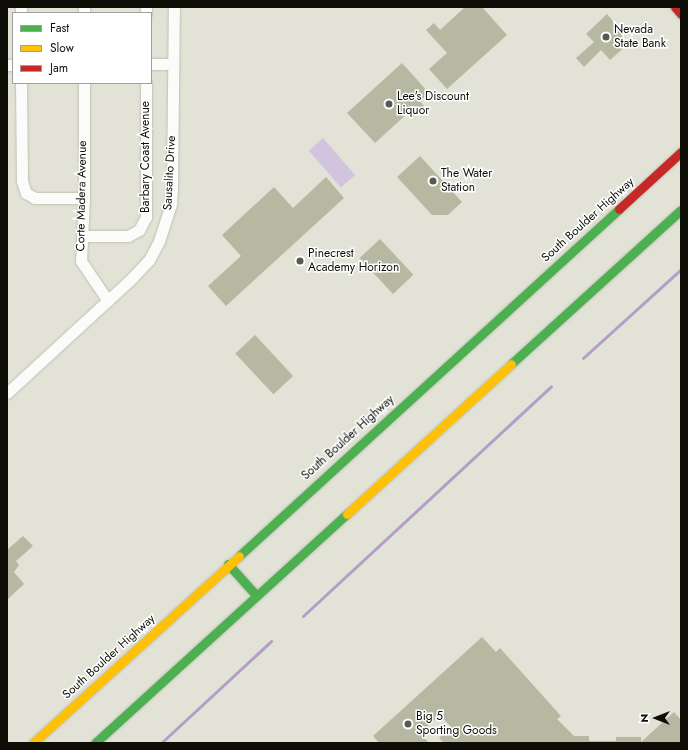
<!DOCTYPE html>
<html>
<head>
<meta charset="utf-8">
<style>
  body { margin:0 }
  #map { position:relative; width:688px; height:750px; overflow:hidden; background:#e2e3d6; font-family:Jost,sans-serif }
  div>[style] { position:absolute }
  [style*='--x'] { left:calc(var(--x)*1px); top:calc(var(--y)*1px); width:calc(var(--w)*1px); rotate:calc(var(--a)*1deg) }
  .green>* { inset:0; background:#d2c4de; transform-origin:0 0 }
  .stream>* { height:3px; margin:-1.5px; padding:0 1.5px; transform-origin:1.5px; border-radius:1.5px; background:#b39dc9 }
  .building>* { inset:0; background:#b7b8a2; transform-origin:0 0 }
  .roads { filter:drop-shadow(0 0 1px #bfc0b5) drop-shadow(0 0 1px #bfc0b5) }
  .street>* { height:11px; margin:-5.5px; padding:0 5.5px; transform-origin:5.5px; border-radius:5.5px; background:#fbfbf9 }
  .fast>* { height:9px; margin:-4.5px; padding:0 4.5px; transform-origin:4.5px; border-radius:4.5px; background:#4caf50 }
  .slow>* { height:9px; margin:-4.5px; padding:0 4.5px; transform-origin:4.5px; border-radius:4.5px; background:#ffc107 }
  .jam>* { height:9px; margin:-4.5px; padding:0 4.5px; transform-origin:4.5px; border-radius:4.5px; background:#c62828 }
  .dots>* { width:11px; height:11px; translate:-50% -50%; box-sizing:border-box; border:2px solid #fff; border-radius:50% }
  span { translate:-50% -50%; white-space:nowrap; text-align:center; line-height:1.15; -webkit-text-stroke:3px #fff; paint-order:stroke }
  .poi-label { font-size:12px; color:#0e0e07 }
  .left { translate:0 -50%; text-align:left }
  .street-label { font-size:12px; color:#0e0e07 }
  .frame { position:absolute; inset:0; border:8px solid #0e0e07; pointer-events:none }
  .legend { position:absolute; left:12px; top:12px; width:140px; height:72px; box-sizing:border-box; background:#fff; border:1px solid #9f9f9c; margin:0; padding:5px 7px; list-style:none; font-size:12px; color:#0e0e07 }
  .legend li { display:flex; align-items:center; gap:8px; height:20px }
  .legend b { width:20px; border:1px solid #9f9f9c }
  .north { position:absolute; left:636px; top:698px; width:40px; height:40px; -webkit-text-stroke:3px #fff; paint-order:stroke; rotate:270deg; font-size:11px; font-weight:700; line-height:16px; text-align:center; color:#0e0e07 }
  .north::after { content:''; display:block; margin:auto; width:14px; height:18px; background:#0e0e07; clip-path:polygon(50% 0,100% 100%,50% 72%,0 100%) }
</style>
</head>
<body>
<div id="map">
  <div class="green">
    <div style="left:323px;top:138px;width:49px;height:19px;rotate:49deg"></div>
  </div>
  <div class="stream">
    <div style="--x:583;--y:358;--w:132;--a:-42.2"></div>
    <div style="--x:303;--y:616;--w:338;--a:-42.8"></div>
    <div style="--x:161;--y:743;--w:150;--a:-42.8"></div>
  </div>
  <div class="building">
    <div style="clip-path:polygon(465px 7px,482px 7px,507px 35px,447px 89px,429px 69px,447px 53px,426px 30px,434px 23px,440px 30px)"></div>
    <div style="clip-path:polygon(607px 14px,621px 31px,623px 36px,621px 38px,627px 45px,610px 60px,601px 50px,584px 67px,576px 58px,594px 42px,586px 34px)"></div>
    <div style="clip-path:polygon(402px 63px,429px 93px,420px 101px,424px 106px,412px 117px,409px 112px,375px 143px,347px 113px)"></div>
    <div style="clip-path:polygon(420px 156px,462px 202px,448px 215px,432px 215px,397px 177px)"></div>
    <div style="clip-path:polygon(326px 177px,344px 198px,226px 306px,208px 286px,241px 256px,222px 235px,274px 187px,293px 208px)"></div>
    <div style="left:380px;top:239px;width:49px;height:28px;rotate:47deg"></div>
    <div style="left:255px;top:335px;width:56px;height:27px;rotate:47deg"></div>
    <div style="clip-path:polygon(23px 536px,33px 546px,16px 561px,19px 565px,14px 572px,24px 584px,7px 600px,7px 550px)"></div>
    <div style="clip-path:polygon(482px 637px,496px 652px,500px 648px,561px 716px,557px 719px,574px 736px,589px 736px,589px 741px,616px 741px,616px 737px,641px 737px,641px 742px,674px 712px,681px 720px,681px 743px,444px 743px,439px 738px,451px 727px,440px 715px,420px 733px,429px 743px,379px 743px,373px 736px)"></div>
  </div>
  <div class="roads">
    <div class="street">
      <div style="--x:21;--y:7;--w:6;--a:90"></div>
      <div style="--x:84;--y:7;--w:6;--a:90"></div>
      <div style="--x:146;--y:7;--w:6;--a:90"></div>
      <div style="--x:151;--y:64;--w:21;--a:0"></div>
      <div style="--x:7;--y:65;--w:6;--a:0"></div>
      <div style="--x:21;--y:83;--w:98;--a:89.4"></div>
      <div style="--x:22;--y:181;--w:13;--a:72"></div>
      <div style="--x:26;--y:193;--w:10;--a:29"></div>
      <div style="--x:35;--y:198;--w:49;--a:0"></div>
      <div style="--x:84;--y:83;--w:115;--a:90"></div>
      <div style="--x:84;--y:198;--w:63;--a:92.7"></div>
      <div style="--x:81;--y:261;--w:48;--a:56"></div>
      <div style="--x:82;--y:236;--w:46;--a:0"></div>
      <div style="--x:128;--y:236;--w:13;--a:-29"></div>
      <div style="--x:139;--y:230;--w:15;--a:-62"></div>
      <div style="--x:146;--y:217;--w:134;--a:-90"></div>
      <div style="--x:7;--y:393;--w:170;--a:-42.6"></div>
      <div style="--x:132;--y:278;--w:25;--a:-47"></div>
      <div style="--x:149;--y:260;--w:21;--a:-62"></div>
      <div style="--x:159;--y:241;--w:40;--a:-72"></div>
      <div style="--x:171;--y:203;--w:15;--a:-86"></div>
      <div style="--x:172;--y:188;--w:181;--a:-89.4"></div>
    </div>
    <div class="fast">
      <div style="--x:511;--y:364;--w:229;--a:-42.2"></div>
      <div style="--x:239;--y:556;--w:515;--a:-42.4"></div>
      <div style="--x:228;--y:564;--w:42;--a:47.9"></div>
      <div style="--x:95;--y:743;--w:341;--a:-42.3"></div>
    </div>
    <div class="slow">
      <div style="--x:347;--y:514;--w:222;--a:-42.4"></div>
      <div style="--x:33;--y:743;--w:278;--a:-42.2"></div>
    </div>
    <div class="jam">
      <div style="--x:675;--y:7;--w:9;--a:49"></div>
      <div style="--x:619;--y:209;--w:84;--a:-42.6"></div>
    </div>
  </div>
  <div class="dots">
    <div style="left:606px;top:37px;background:#58594f"></div>
    <div style="left:389px;top:104px;background:#58594f"></div>
    <div style="left:433px;top:181px;background:#58594f"></div>
    <div style="left:300px;top:261px;background:#58594f"></div>
    <div style="left:408px;top:724px;background:#58594f"></div>
  </div>
  <div class="poi-label">
    <span class="left" style="left:614px;top:37px">Nevada<br>State Bank</span>
    <span class="left" style="left:397px;top:104px">Lee's Discount<br>Liquor</span>
    <span class="left" style="left:441px;top:181px">The Water<br>Station</span>
    <span class="left" style="left:308px;top:261px">Pinecrest<br>Academy Horizon</span>
    <span class="left" style="left:416px;top:724px">Big 5<br>Sporting Goods</span>
  </div>
  <div class="street-label">
    <span style="left:146px;top:157px;rotate:-90deg">Barbary Coast Avenue</span>
    <span style="left:170px;top:173px;rotate:-87deg">Sausalito Drive</span>
    <span style="left:82px;top:196px;rotate:-89deg">Corte Madera Avenue</span>
    <span style="left:588px;top:220px;rotate:-42deg">South Boulder Highway</span>
    <span style="left:348px;top:438px;rotate:-42deg">South Boulder Highway</span>
    <span style="left:109px;top:657px;rotate:-42deg">South Boulder Highway</span>
  </div>
  <div class="frame"></div>
  <ul class="legend">
  <li><b style="height:5px;background:#4caf50"></b>Fast</li>
  <li><b style="height:5px;background:#ffc107"></b>Slow</li>
  <li><b style="height:5px;background:#c62828"></b>Jam</li>
  </ul>
  <div class="north">N</div>
</div>
</body>
</html>
